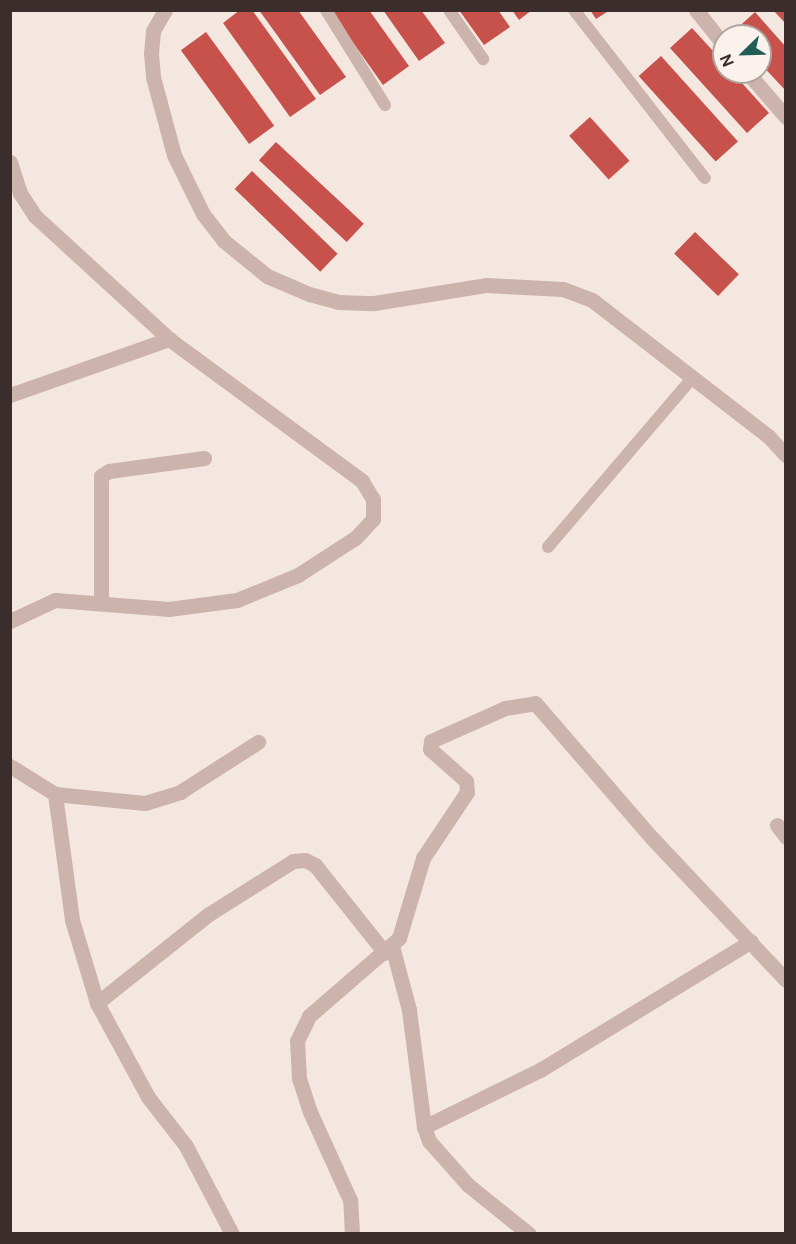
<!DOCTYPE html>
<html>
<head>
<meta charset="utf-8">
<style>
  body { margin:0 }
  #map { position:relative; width:796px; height:1244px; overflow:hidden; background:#f4e7e0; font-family:"DM Sans",sans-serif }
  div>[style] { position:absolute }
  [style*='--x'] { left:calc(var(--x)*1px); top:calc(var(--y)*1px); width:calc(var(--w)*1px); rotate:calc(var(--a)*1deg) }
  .building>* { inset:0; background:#c7514b; transform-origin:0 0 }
  .service>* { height:12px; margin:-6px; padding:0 6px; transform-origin:6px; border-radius:6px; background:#ccb4ac }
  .minor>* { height:15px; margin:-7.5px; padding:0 7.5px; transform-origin:7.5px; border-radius:7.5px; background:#ccb4ac }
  span { translate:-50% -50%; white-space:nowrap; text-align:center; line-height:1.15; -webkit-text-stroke:6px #fbf2ed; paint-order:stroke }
  .frame { position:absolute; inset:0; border:12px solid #3a2d2b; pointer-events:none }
  .north { position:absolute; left:712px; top:24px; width:60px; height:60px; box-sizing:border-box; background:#fbf2ed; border:2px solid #aea39f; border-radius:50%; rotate:247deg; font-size:16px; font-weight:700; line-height:24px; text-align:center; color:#3a2d2b }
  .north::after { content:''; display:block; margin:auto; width:21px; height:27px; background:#1f5d55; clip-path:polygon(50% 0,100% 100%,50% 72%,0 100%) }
</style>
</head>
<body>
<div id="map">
  <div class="building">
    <div style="clip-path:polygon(240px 10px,252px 10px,316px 99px,290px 117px,223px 23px)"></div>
    <div style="clip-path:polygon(259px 10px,298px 10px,346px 77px,320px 95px)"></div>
    <div style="clip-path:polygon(330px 10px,369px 10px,409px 66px,383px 85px)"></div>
    <div style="clip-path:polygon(383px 10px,421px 10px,445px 43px,419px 61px)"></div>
    <div style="clip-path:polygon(459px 10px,498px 10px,510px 27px,484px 45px)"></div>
    <div style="clip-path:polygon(512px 10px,532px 10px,519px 20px)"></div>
    <div style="clip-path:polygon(590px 10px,610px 10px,596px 19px)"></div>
    <div style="clip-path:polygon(773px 10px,786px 10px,786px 24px)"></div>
    <div style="clip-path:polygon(755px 12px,786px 47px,786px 91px,760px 63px,760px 36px,736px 36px,733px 32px)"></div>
    <div style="clip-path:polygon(692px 28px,724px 63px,724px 72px,732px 72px,769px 113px,747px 133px,670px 48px)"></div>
    <div style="left:206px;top:32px;width:116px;height:31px;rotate:54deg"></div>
    <div style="left:661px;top:56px;width:115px;height:30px;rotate:48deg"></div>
    <div style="left:590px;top:117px;width:59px;height:28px;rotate:48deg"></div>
    <div style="left:276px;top:142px;width:120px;height:25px;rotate:43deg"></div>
    <div style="left:252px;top:171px;width:119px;height:25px;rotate:44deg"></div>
    <div style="left:695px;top:232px;width:61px;height:30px;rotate:44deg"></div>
  </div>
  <div class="service">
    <div style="--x:326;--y:10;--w:112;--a:58.2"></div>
    <div style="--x:449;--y:10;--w:60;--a:55.2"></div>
    <div style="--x:574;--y:10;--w:213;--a:52.1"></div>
    <div style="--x:548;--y:547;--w:223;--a:-49.5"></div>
  </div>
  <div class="minor">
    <div style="--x:165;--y:10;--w:24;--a:120"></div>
    <div style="--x:153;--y:31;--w:22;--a:95"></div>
    <div style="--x:151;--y:53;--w:24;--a:85"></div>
    <div style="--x:153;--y:77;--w:81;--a:74.9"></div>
    <div style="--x:174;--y:155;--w:66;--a:63.8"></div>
    <div style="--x:203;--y:214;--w:34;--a:52"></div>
    <div style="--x:224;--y:241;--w:55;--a:39.1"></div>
    <div style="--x:267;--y:276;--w:46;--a:23.2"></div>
    <div style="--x:309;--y:294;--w:30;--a:15"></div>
    <div style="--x:338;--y:302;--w:36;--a:2"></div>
    <div style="--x:374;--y:303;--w:113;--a:-9.1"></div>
    <div style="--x:486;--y:285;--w:77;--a:3"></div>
    <div style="--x:563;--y:289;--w:31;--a:21"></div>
    <div style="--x:592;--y:300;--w:224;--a:37.7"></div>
    <div style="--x:769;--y:437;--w:25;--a:47"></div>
    <div style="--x:696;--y:10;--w:45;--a:51.3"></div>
    <div style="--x:747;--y:72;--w:60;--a:49.1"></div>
    <div style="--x:10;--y:162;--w:33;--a:72"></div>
    <div style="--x:20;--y:193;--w:27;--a:57"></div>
    <div style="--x:35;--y:216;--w:182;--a:42.5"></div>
    <div style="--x:169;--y:339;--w:240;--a:36.3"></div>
    <div style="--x:362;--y:481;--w:21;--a:59"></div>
    <div style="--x:373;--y:499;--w:20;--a:90"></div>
    <div style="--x:373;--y:519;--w:26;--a:133"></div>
    <div style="--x:355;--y:538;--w:68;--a:147"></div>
    <div style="--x:298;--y:575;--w:66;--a:157.7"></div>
    <div style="--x:237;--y:600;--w:69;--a:172.5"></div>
    <div style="--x:169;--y:609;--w:114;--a:-175.5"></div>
    <div style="--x:55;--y:600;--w:50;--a:155"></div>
    <div style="--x:10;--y:395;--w:169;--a:-19.4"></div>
    <div style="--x:101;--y:602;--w:126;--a:-90"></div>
    <div style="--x:101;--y:476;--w:9;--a:-32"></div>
    <div style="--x:109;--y:471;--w:96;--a:-7.8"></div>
    <div style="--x:10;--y:766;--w:53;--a:31.9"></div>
    <div style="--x:55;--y:794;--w:127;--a:82.3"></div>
    <div style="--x:72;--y:920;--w:87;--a:73.2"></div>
    <div style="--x:97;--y:1003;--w:107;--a:61.5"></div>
    <div style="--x:148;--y:1097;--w:62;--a:52.2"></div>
    <div style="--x:186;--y:1146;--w:99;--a:62.4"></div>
    <div style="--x:55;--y:794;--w:90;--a:5.7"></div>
    <div style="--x:145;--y:803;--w:37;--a:-17"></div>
    <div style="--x:180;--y:792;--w:93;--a:-32.7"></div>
    <div style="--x:777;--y:825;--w:15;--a:53"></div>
    <div style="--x:392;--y:946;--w:66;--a:75.1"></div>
    <div style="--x:409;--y:1010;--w:118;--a:82.7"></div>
    <div style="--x:424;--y:1127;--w:15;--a:70"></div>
    <div style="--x:429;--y:1141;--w:59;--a:48.4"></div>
    <div style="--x:468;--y:1185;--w:78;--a:38.8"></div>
    <div style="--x:97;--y:1003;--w:143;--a:-38.5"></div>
    <div style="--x:209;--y:914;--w:99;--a:-32.2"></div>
    <div style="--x:293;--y:861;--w:12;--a:-5"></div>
    <div style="--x:305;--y:860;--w:11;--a:27"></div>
    <div style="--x:315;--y:865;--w:112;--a:51.5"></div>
    <div style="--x:424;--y:1127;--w:129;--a:-26.2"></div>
    <div style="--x:540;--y:1070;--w:247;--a:-31.4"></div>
    <div style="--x:352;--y:1234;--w:34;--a:-93"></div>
    <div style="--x:350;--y:1200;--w:97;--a:-114.4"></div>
    <div style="--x:310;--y:1112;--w:36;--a:-108"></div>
    <div style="--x:299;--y:1078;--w:37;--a:-93"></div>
    <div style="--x:297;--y:1041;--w:28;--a:-64"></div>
    <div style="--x:309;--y:1016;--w:119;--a:-40.9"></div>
    <div style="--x:399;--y:938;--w:84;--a:-73.3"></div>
    <div style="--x:423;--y:858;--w:79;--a:-56.3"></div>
    <div style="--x:467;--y:792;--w:11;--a:-95"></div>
    <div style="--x:466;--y:781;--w:48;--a:-138.4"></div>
    <div style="--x:430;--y:749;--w:8;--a:-83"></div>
    <div style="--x:431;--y:741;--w:81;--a:-24"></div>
    <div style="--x:505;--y:708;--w:30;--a:-9"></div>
    <div style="--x:535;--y:703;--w:179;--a:49.1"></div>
    <div style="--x:652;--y:838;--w:195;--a:46.7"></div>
  </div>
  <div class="frame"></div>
  <div class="north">N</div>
</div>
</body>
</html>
